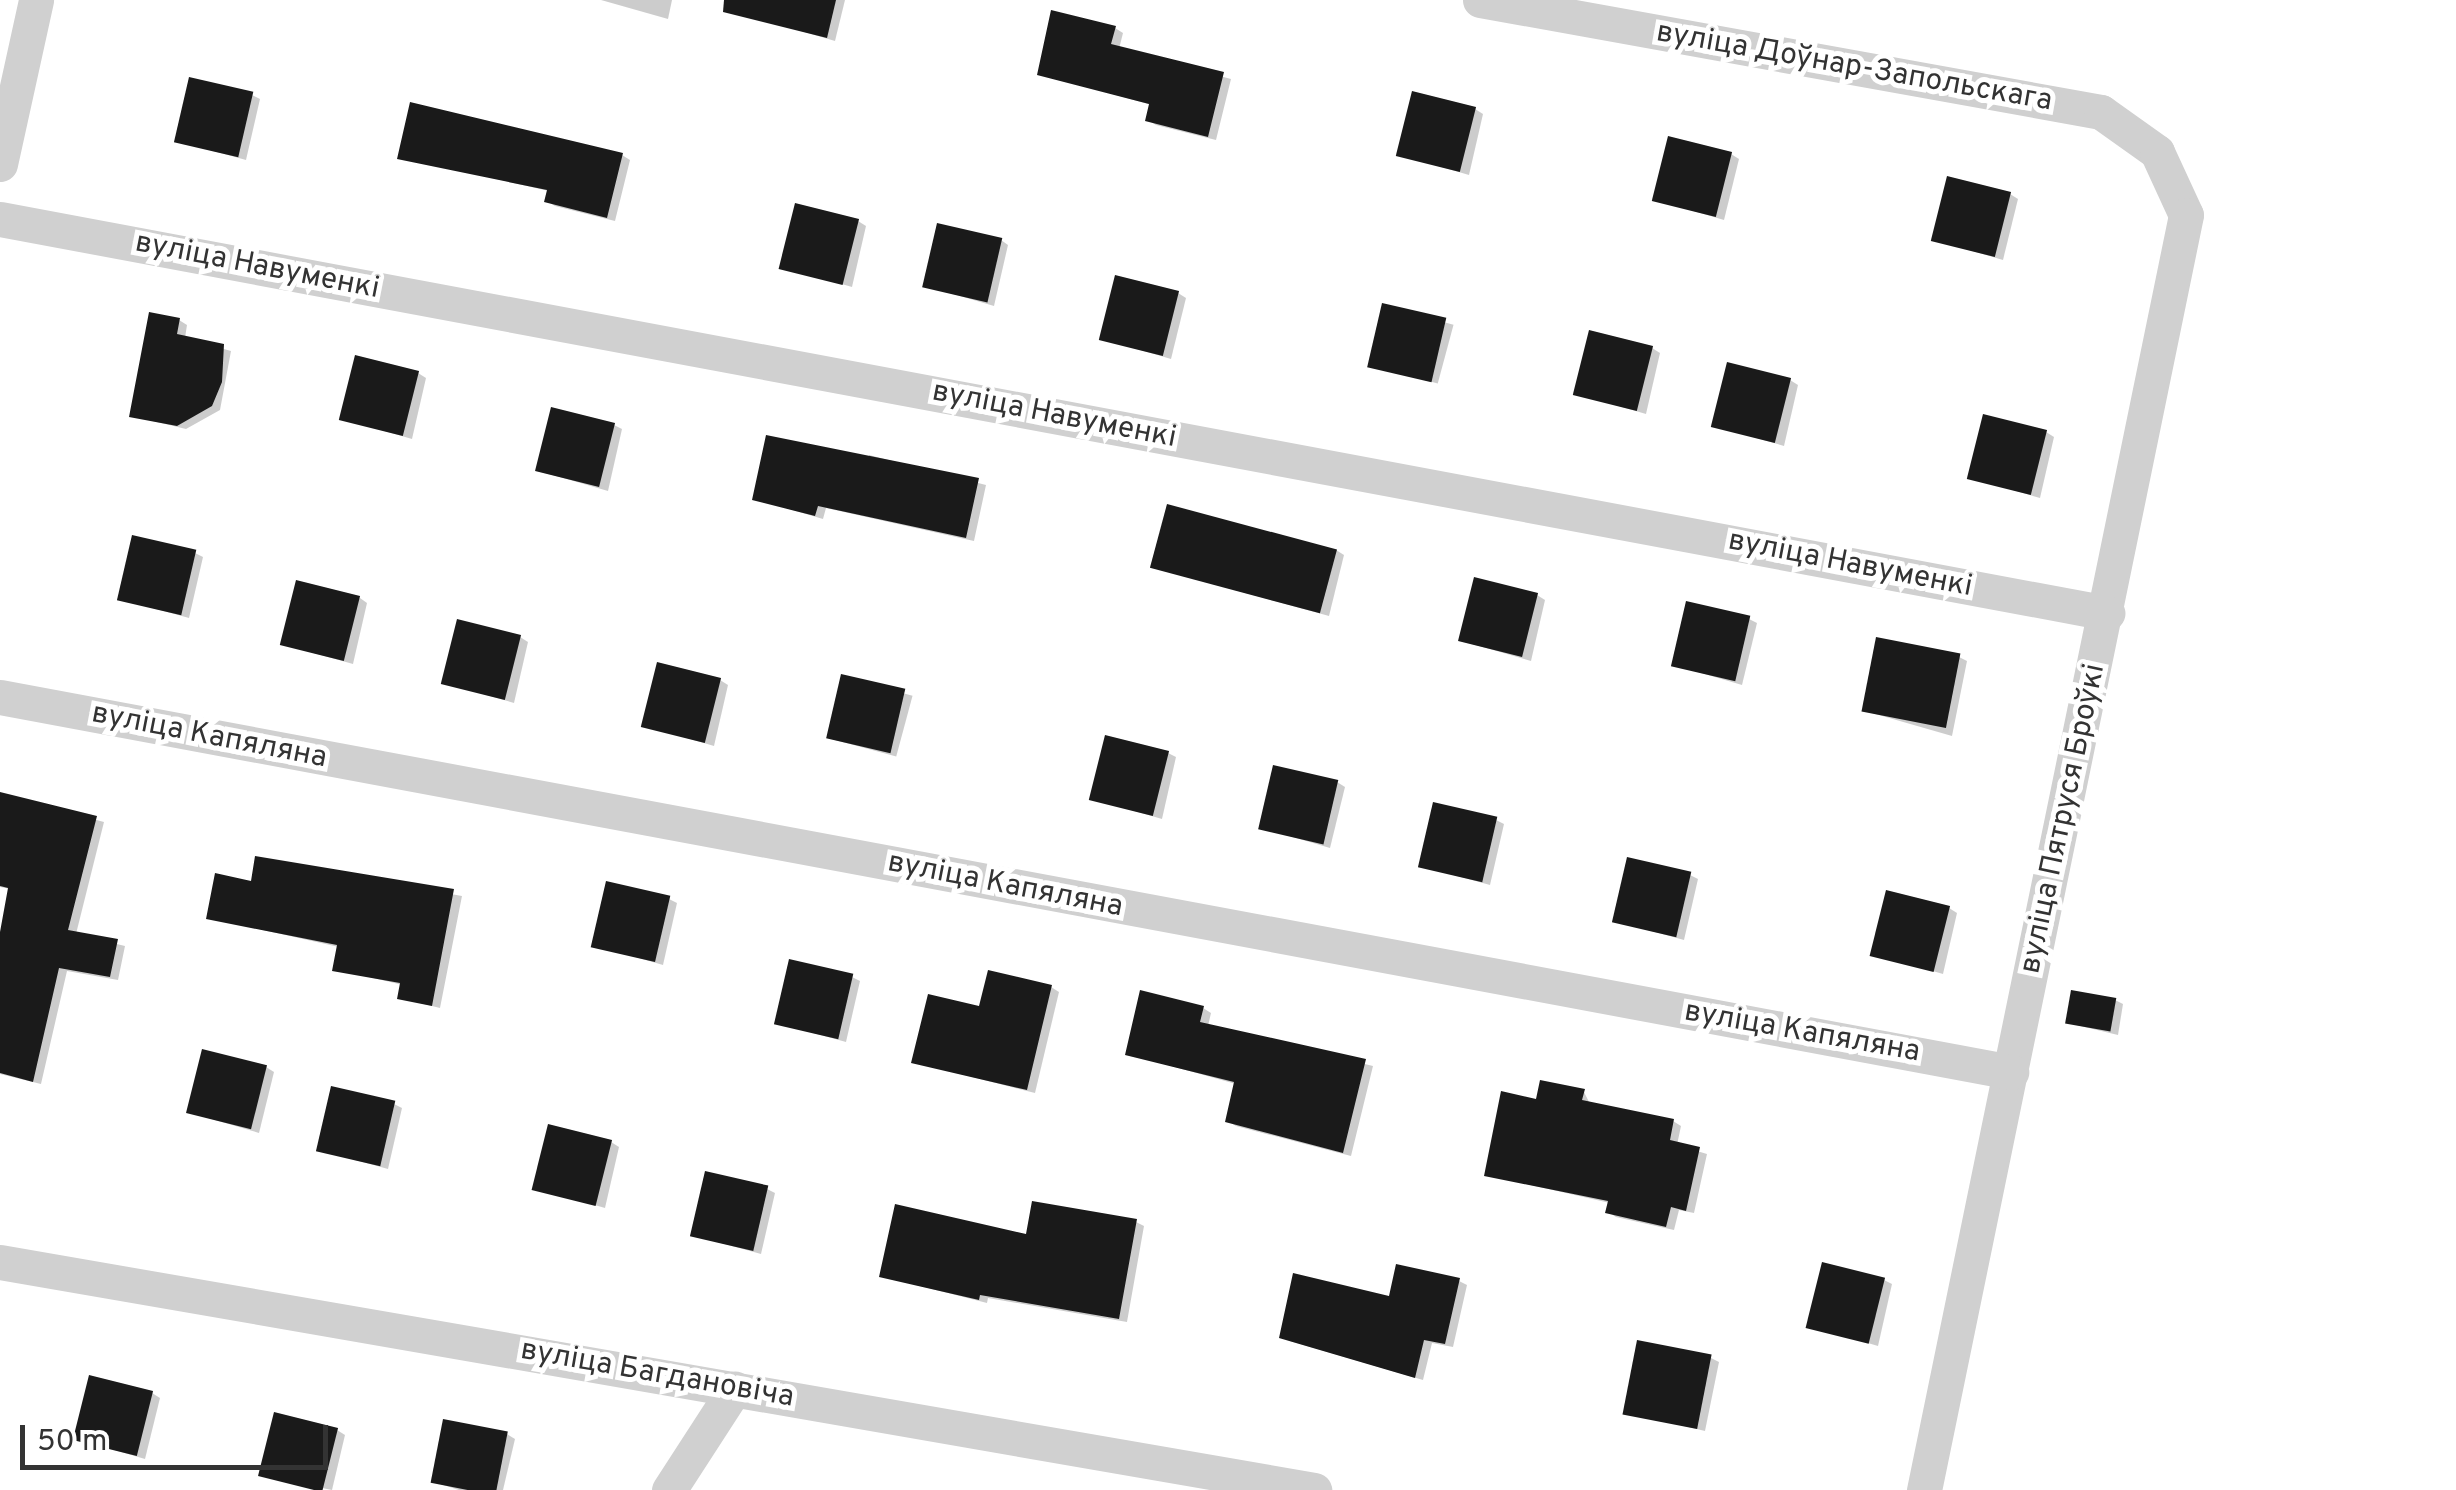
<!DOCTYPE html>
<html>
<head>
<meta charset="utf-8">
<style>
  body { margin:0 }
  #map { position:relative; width:2456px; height:1490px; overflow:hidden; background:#fff; font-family:Overpass,sans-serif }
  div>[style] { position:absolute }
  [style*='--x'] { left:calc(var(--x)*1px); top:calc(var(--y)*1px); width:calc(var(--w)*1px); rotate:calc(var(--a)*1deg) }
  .shadow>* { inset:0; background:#0003; transform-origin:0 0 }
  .building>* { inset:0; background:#1a1a1a; transform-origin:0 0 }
  .minor>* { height:35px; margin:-17.5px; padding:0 17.5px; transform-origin:17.5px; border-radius:17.5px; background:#d0d0d0 }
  span { translate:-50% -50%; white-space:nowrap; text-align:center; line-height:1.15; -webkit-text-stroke:10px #fff; paint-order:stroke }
  .street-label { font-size:30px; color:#333 }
  .scale { position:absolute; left:20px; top:1425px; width:308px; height:45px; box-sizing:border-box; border:5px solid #333; border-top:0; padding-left:12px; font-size:30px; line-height:35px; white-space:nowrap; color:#333; -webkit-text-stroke:8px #fff; paint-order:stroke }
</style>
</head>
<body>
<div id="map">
  <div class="shadow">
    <div style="clip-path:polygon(601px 0,672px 0,668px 19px)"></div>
    <div style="clip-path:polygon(771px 0,845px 0,835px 41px,767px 21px)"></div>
    <div style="clip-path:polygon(1115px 28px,1123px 33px,1119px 49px,1231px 79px,1216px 140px,1156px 125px,1148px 120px,1152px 105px,1040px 74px)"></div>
    <div style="clip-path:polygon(252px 95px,260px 99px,246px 160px,177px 141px)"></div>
    <div style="clip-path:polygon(1475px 109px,1483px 114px,1469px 175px,1400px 155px)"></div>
    <div style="clip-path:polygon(1731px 154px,1739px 159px,1724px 220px,1656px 200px)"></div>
    <div style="clip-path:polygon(622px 155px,630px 160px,615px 221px,555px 206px,547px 201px,549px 191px,400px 157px)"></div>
    <div style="clip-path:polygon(2010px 194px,2018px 199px,2003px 260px,1935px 240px)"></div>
    <div style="clip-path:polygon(858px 221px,866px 226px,852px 287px,783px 267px)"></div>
    <div style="clip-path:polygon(1001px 240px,1008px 245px,994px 306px,926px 286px)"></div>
    <div style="clip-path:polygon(1178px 293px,1186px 298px,1171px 359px,1103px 339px)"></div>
    <div style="left:1384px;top:306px;width:72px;height:61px;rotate:15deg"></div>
    <div style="clip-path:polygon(179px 320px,187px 325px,185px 338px,231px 351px,220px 410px,186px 429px,132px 416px)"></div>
    <div style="clip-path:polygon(1652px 348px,1660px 353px,1646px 414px,1577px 394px)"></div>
    <div style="clip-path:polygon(418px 373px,426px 378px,412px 439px,343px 419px)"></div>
    <div style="clip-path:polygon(1790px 380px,1798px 385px,1784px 446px,1715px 426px)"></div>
    <div style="clip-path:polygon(614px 425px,622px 429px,608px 491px,539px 471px)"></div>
    <div style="clip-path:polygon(2046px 432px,2054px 437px,2040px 498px,1972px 478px)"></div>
    <div style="clip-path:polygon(869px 455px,986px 485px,974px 541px,826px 508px,823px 519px,755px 499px,868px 462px)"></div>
    <div style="clip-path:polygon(1336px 550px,1344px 555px,1329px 616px,1156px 568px)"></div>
    <div style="clip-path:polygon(195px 553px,203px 557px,189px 618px,120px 599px)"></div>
    <div style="clip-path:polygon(1537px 595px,1545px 600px,1531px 661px,1462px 641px)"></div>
    <div style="clip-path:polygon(360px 598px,367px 603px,353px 664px,285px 645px)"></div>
    <div style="clip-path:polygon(1749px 619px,1757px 623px,1742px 685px,1674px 665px)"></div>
    <div style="clip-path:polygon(520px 637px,528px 642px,514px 703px,445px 683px)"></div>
    <div style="clip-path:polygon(1959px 657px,1967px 661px,1952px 736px,1865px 711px)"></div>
    <div style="left:843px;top:677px;width:72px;height:63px;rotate:15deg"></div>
    <div style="clip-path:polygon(720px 680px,728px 685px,714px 746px,646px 726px)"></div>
    <div style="clip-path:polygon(1168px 753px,1176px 757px,1162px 819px,1093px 799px)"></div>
    <div style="clip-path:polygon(1337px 782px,1345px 787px,1330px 848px,1262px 828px)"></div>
    <div style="clip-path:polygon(0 794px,104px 822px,76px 934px,125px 946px,118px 980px,67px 971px,41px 1084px,0 1074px,0 939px,11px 889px,0 887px)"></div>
    <div style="clip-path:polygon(1496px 820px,1504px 824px,1490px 885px,1421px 866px)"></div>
    <div style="clip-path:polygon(257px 859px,462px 896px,440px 1008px,400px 998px,403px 985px,335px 969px,339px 947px,209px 918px,252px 884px)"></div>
    <div style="clip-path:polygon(1690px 875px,1698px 879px,1684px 940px,1615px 921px)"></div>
    <div style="clip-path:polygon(669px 899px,677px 903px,663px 965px,594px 945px)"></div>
    <div style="clip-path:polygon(1949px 908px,1957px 913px,1943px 974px,1874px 954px)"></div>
    <div style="clip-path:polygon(852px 977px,860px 981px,846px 1042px,777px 1023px)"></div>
    <div style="clip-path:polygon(1051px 987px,1059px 992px,1035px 1093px,914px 1062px)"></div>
    <div style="clip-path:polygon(2115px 1000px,2123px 1004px,2118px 1035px,2068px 1023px)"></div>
    <div style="clip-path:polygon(1203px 1008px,1211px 1013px,1208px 1026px,1373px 1066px,1351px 1156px,1236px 1126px,1228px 1121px,1236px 1084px,1128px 1054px)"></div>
    <div style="clip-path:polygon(266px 1067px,274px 1072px,259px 1133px,191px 1113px)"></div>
    <div style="clip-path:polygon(1584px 1092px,1590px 1104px,1673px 1121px,1681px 1126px,1677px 1145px,1707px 1154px,1694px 1213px,1679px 1210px,1674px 1230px,1616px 1217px,1608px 1212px,1610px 1203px,1487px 1175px,1538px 1102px)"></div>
    <div style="clip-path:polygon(394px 1104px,402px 1108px,388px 1169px,319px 1150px)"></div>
    <div style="clip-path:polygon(611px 1142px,619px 1147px,605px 1208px,536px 1188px)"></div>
    <div style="clip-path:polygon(767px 1189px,775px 1193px,761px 1254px,692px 1235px)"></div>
    <div style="clip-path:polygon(1136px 1222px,1144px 1226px,1127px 1322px,988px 1298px,987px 1303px,881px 1276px,1028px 1237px)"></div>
    <div style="clip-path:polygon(1884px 1280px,1892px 1284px,1878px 1346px,1810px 1326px)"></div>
    <div style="clip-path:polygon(1459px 1281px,1467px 1285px,1453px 1347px,1432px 1343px,1423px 1380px,1290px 1341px,1391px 1299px)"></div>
    <div style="clip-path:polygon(1711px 1358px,1719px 1362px,1705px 1431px,1625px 1412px)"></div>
    <div style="clip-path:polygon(152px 1393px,160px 1398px,145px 1459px,77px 1439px)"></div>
    <div style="clip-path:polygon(337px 1430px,345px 1435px,332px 1490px,262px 1476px)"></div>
    <div style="clip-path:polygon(507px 1434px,515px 1439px,503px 1490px,459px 1490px,431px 1481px)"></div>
  </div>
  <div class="building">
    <div style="clip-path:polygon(724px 0,836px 0,827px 38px,723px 12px)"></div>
    <div style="clip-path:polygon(1051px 10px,1116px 26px,1111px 44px,1224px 72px,1208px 137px,1145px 121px,1149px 104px,1037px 75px)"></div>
    <div style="left:189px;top:77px;width:66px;height:67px;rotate:13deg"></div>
    <div style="left:1412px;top:91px;width:66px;height:67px;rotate:14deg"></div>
    <div style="clip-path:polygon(410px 102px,623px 153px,607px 218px,544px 202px,547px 190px,397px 159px)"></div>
    <div style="left:1668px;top:136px;width:66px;height:67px;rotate:14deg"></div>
    <div style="left:1947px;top:176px;width:66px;height:67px;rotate:14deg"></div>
    <div style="left:795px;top:203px;width:66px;height:68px;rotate:14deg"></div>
    <div style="left:937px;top:223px;width:67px;height:66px;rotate:13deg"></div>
    <div style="left:1115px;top:275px;width:66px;height:67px;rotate:14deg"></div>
    <div style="left:1382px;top:303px;width:66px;height:66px;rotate:13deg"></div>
    <div style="clip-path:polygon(149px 312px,180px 318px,177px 334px,224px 344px,222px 382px,212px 406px,177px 426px,129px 417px)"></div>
    <div style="left:1589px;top:330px;width:66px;height:67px;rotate:14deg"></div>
    <div style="left:355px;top:355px;width:66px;height:67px;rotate:14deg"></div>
    <div style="left:1727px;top:362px;width:66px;height:67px;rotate:14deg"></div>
    <div style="left:551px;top:407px;width:66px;height:66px;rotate:14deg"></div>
    <div style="left:1983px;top:414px;width:66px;height:67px;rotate:14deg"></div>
    <div style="clip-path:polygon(766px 435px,979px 478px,966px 538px,818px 506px,815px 516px,752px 500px)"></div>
    <div style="left:1167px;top:504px;width:176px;height:66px;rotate:15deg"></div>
    <div style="left:132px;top:535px;width:66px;height:67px;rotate:13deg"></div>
    <div style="left:1474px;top:577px;width:66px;height:66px;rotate:14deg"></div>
    <div style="left:296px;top:580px;width:66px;height:67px;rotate:14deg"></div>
    <div style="left:1686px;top:601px;width:66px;height:67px;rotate:13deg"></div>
    <div style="left:457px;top:619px;width:66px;height:67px;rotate:14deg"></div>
    <div style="left:1876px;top:637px;width:86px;height:76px;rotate:11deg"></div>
    <div style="left:657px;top:662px;width:66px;height:67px;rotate:14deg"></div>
    <div style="left:841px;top:674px;width:66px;height:66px;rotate:13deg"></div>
    <div style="left:1105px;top:735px;width:66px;height:67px;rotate:14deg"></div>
    <div style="left:1273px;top:765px;width:67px;height:66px;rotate:13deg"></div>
    <div style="clip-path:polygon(0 792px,97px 816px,68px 930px,118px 939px,110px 977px,59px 968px,33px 1082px,0 1073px,0 932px,8px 888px,0 886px)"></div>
    <div style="left:1433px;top:802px;width:66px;height:67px;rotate:13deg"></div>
    <div style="clip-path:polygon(255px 856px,454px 889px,432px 1006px,397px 999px,400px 983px,332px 971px,337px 945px,206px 919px,215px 873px,251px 881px)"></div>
    <div style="left:1627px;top:857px;width:66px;height:67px;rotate:13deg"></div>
    <div style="left:606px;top:881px;width:66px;height:68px;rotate:13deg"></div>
    <div style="left:1886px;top:890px;width:66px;height:68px;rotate:14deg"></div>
    <div style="left:789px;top:959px;width:66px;height:67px;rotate:13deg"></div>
    <div style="clip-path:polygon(988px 970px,1052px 985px,1027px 1090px,911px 1063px,928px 994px,979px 1006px)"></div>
    <div style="clip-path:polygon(1140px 990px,1204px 1006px,1200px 1022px,1366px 1059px,1343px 1153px,1225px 1122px,1234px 1082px,1125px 1055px)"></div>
    <div style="left:2071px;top:990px;width:46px;height:34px;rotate:10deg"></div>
    <div style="left:202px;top:1049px;width:67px;height:66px;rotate:14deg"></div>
    <div style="clip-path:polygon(1540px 1080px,1585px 1089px,1582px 1100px,1674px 1119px,1670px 1140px,1700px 1147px,1686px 1211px,1671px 1207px,1666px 1227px,1605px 1213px,1608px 1201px,1484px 1176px,1501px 1091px,1536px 1099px)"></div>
    <div style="left:331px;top:1086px;width:66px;height:67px;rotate:13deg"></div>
    <div style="left:548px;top:1124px;width:66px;height:68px;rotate:14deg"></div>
    <div style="left:705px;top:1171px;width:65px;height:67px;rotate:13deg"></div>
    <div style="clip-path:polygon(1032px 1201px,1137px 1219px,1119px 1319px,980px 1295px,979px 1300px,879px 1277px,895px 1204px,1026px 1234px)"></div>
    <div style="left:1822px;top:1262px;width:65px;height:68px;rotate:14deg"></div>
    <div style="clip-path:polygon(1396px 1264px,1460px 1278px,1445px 1344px,1424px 1340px,1415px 1378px,1279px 1338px,1293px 1273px,1389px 1296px)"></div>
    <div style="left:1637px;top:1340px;width:76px;height:76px;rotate:11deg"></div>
    <div style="left:89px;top:1375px;width:66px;height:67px;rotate:14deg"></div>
    <div style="left:274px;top:1412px;width:66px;height:66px;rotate:14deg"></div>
    <div style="left:443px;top:1419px;width:66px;height:65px;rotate:11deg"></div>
  </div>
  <div class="minor">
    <div style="--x:1480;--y:0;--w:631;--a:10.22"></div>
    <div style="--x:2101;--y:112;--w:69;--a:35.5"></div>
    <div style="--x:2157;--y:152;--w:69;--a:65.3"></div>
    <div style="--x:2186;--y:215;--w:1302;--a:101.61"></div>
    <div style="--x:0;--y:164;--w:168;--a:-77.6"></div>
    <div style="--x:0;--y:219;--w:2144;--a:10.59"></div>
    <div style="--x:0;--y:697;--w:2046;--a:10.56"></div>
    <div style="--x:0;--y:1262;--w:1334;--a:9.84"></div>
    <div style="--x:669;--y:1490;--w:121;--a:-57.1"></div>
  </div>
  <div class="street-label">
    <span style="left:1854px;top:68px;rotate:10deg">вуліца Доўнар-Запольскага</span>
    <span style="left:257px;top:267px;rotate:11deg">вуліца Навуменкі</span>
    <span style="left:1054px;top:416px;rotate:11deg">вуліца Навуменкі</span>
    <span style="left:1850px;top:565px;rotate:11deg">вуліца Навуменкі</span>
    <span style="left:209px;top:737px;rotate:11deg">вуліца Капяляна</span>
    <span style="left:2064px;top:819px;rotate:-78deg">вуліца Пятруся Броўкі</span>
    <span style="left:1005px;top:886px;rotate:11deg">вуліца Капяляна</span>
    <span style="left:1802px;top:1033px;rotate:10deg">вуліца Капяляна</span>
    <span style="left:657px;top:1375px;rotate:10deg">вуліца Багдановіча</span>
  </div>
  <div class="scale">50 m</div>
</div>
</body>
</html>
